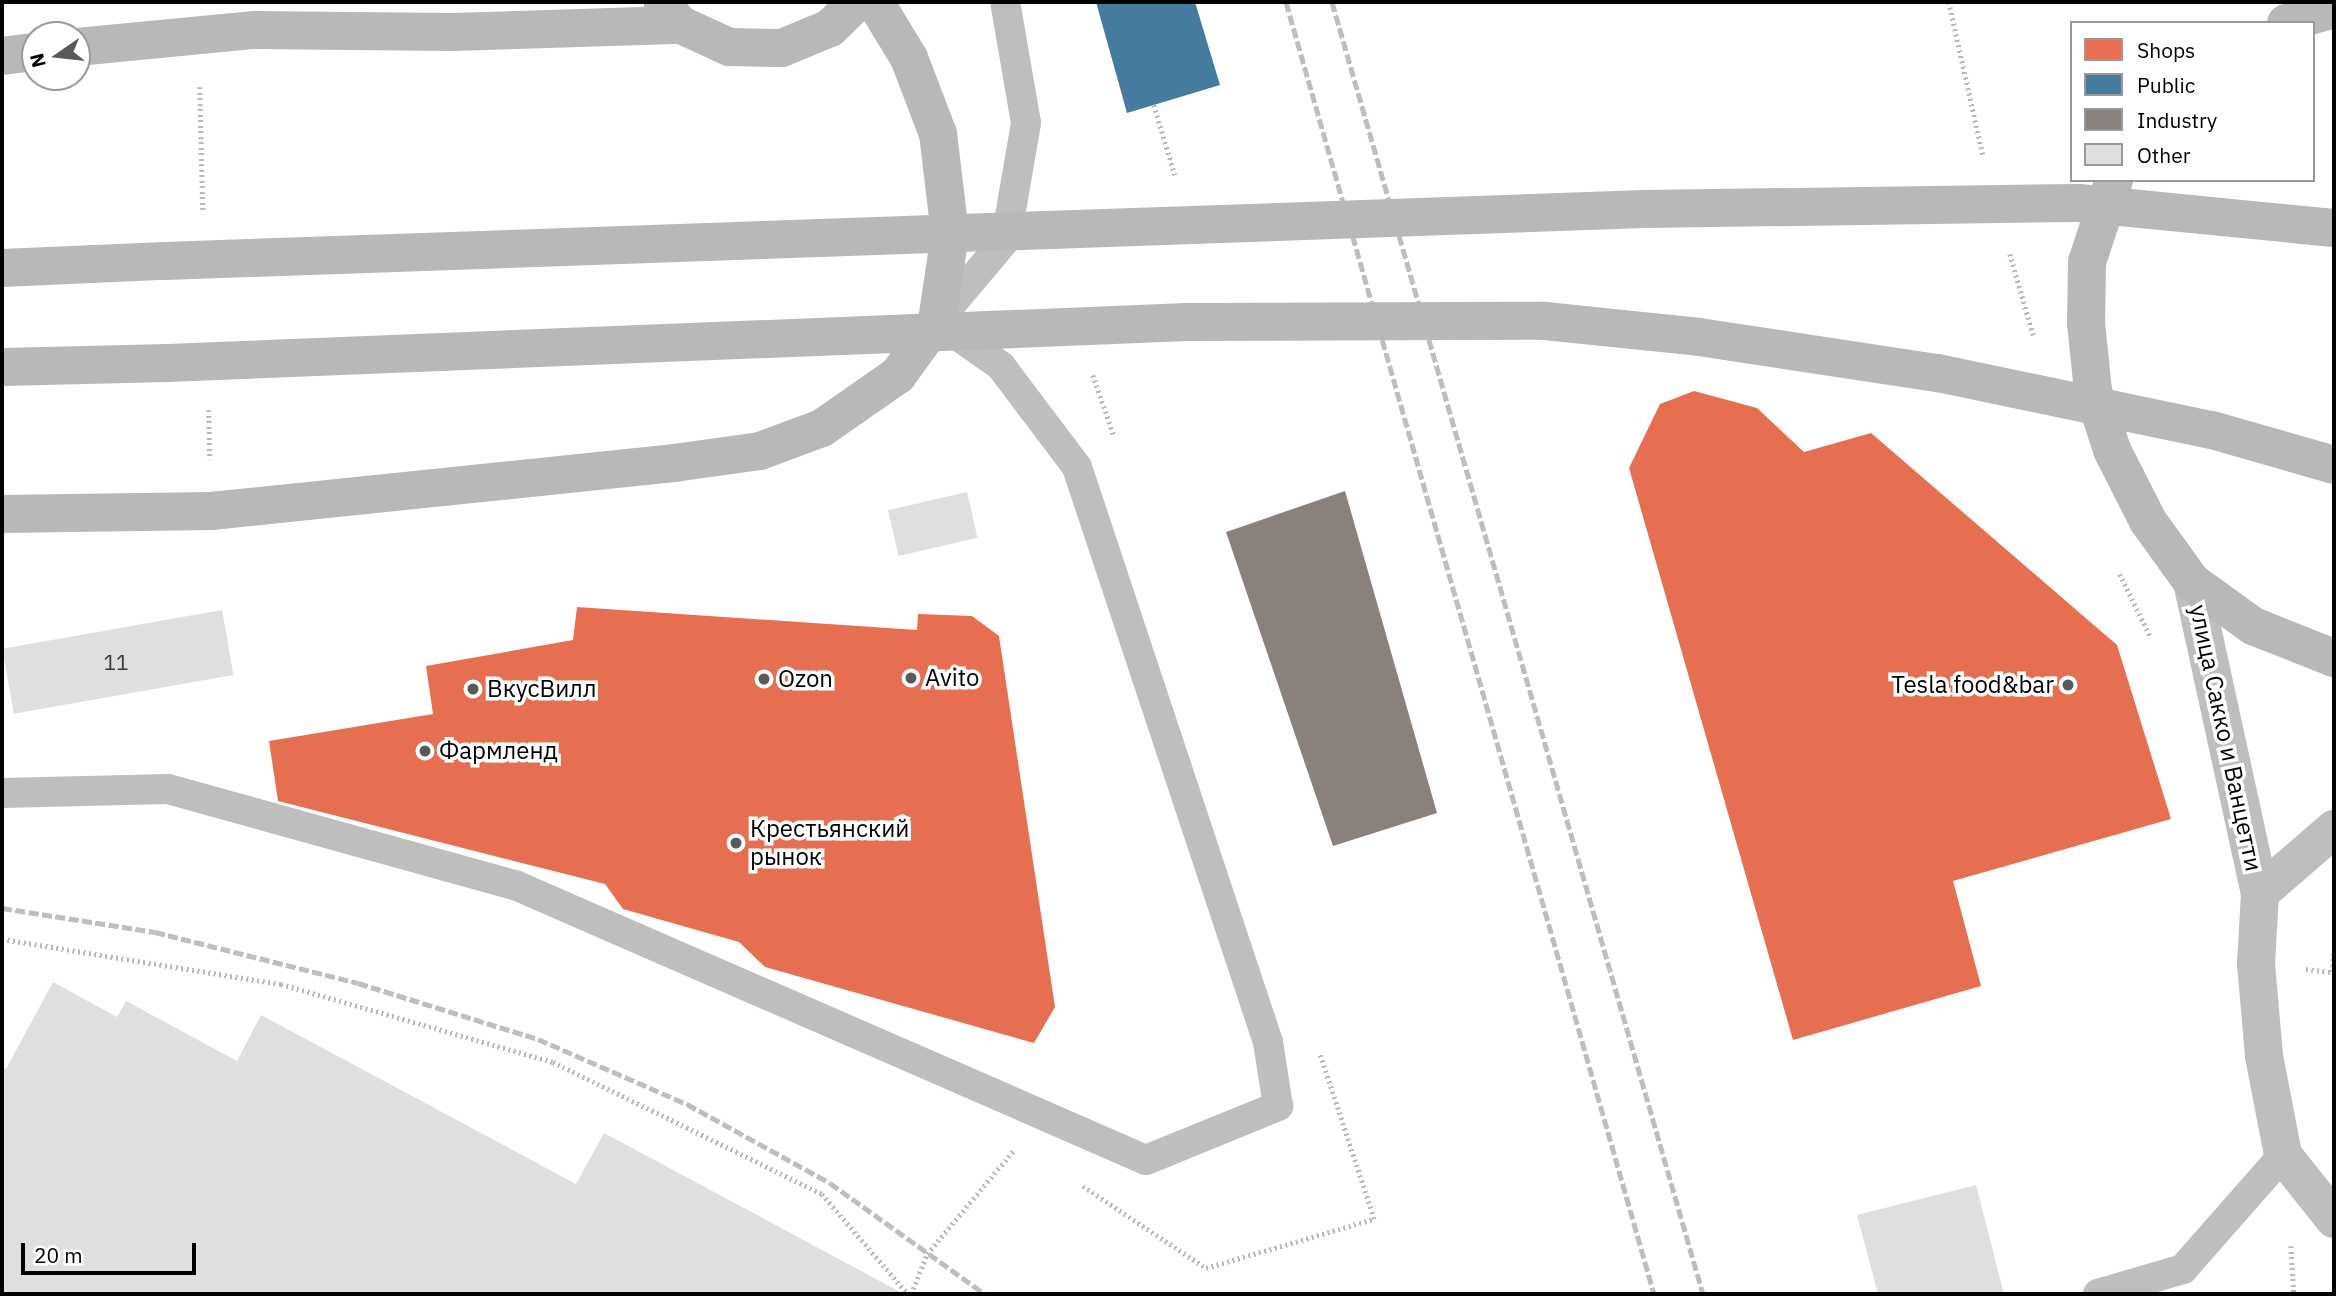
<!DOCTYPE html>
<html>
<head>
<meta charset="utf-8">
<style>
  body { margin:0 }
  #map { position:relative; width:2336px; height:1296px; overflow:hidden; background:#fff; font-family:"IBM Plex Sans",sans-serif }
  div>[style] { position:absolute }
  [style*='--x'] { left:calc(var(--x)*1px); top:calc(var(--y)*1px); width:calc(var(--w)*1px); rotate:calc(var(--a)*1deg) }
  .shops>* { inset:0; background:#e76f51 }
  .public>* { inset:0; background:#457b9d }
  .industry>* { inset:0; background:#8a817c }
  .building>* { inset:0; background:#dfdfdf; transform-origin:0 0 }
  .path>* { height:4.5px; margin-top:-2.25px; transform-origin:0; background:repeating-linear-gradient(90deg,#b9b9b9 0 2px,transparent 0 5.5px) }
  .lane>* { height:30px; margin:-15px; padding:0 15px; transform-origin:15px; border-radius:15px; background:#bebebe }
  .street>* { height:38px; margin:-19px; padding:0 19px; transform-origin:19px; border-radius:19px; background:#bebebe }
  .secondary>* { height:38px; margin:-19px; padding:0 19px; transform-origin:19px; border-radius:19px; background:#b8b8b8 }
  .rail>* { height:5px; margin-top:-2.5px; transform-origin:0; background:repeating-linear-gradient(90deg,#bebebe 0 10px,transparent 0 13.5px) }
  .secondary-bridge>* { height:38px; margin:-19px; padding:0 19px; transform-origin:19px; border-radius:19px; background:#b8b8b8 }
  .dots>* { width:19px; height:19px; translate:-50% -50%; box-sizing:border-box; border:4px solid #fff; border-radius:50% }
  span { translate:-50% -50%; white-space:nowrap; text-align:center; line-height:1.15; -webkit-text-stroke:7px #fff; paint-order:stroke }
  .number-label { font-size:21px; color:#383838 }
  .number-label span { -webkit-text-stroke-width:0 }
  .poi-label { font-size:24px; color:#000 }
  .left { translate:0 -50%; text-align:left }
  .right { translate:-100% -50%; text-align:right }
  .street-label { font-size:24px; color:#000 }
  .frame { position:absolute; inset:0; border:4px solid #000; pointer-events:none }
  .legend { position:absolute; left:2070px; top:21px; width:245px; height:161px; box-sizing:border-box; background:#fff; border:2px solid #999; margin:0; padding:9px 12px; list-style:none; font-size:21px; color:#000 }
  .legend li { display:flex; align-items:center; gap:14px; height:35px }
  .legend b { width:35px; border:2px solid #999 }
  .north { position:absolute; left:21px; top:21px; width:70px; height:70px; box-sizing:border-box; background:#fff; border:2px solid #999; border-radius:50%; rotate:256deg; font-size:19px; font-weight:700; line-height:28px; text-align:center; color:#000 }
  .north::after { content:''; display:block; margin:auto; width:24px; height:32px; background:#595959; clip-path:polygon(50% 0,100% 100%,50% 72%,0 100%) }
  .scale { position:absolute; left:21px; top:1243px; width:175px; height:32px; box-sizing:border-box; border:4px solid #000; border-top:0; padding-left:9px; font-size:21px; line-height:24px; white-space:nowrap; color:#000; -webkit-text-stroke:5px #fff; paint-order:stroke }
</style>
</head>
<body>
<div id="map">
  <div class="shops">
    <div style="clip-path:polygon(1694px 391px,1757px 408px,1804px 452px,1871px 433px,2117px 645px,2171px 819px,1953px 881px,1981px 986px,1793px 1040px,1629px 468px,1660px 404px)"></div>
    <div style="clip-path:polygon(577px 607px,917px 630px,918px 614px,972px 616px,999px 636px,1055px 1007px,1034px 1043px,765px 967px,739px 942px,623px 909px,605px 884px,278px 801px,269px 741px,433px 714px,426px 666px,573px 640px)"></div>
  </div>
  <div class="public">
    <div style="clip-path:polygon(1096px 2px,1195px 2px,1220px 85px,1127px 113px)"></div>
  </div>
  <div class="industry">
    <div style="clip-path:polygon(1345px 491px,1437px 813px,1333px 846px,1226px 532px)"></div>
  </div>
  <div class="building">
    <div style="left:967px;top:492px;width:47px;height:81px;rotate:77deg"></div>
    <div style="left:222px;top:610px;width:66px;height:223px;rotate:80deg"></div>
    <div style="clip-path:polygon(53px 982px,117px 1017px,126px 1001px,237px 1061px,261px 1015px,576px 1184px,604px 1133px,904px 1294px,2px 1294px,2px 1067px,6px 1069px)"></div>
    <div style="clip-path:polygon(1976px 1185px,2004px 1294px,1878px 1294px,1857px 1215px)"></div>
  </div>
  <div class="path">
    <div style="--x:1949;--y:2;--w:157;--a:77.5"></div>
    <div style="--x:200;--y:87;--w:124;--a:88.6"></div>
    <div style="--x:1154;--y:105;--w:73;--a:73.3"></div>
    <div style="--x:2010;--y:254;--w:86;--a:73.9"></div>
    <div style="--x:1093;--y:375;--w:65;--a:71"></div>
    <div style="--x:209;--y:410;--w:50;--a:88.9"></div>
    <div style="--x:2120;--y:574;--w:69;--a:64.2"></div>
    <div style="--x:2;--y:939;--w:283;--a:9.2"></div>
    <div style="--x:281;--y:984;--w:283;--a:16"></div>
    <div style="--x:553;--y:1062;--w:300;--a:26.1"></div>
    <div style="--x:822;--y:1194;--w:132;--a:49.3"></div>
    <div style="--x:2306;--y:969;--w:26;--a:7"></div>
    <div style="--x:2332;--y:972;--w:23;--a:-85"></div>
    <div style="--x:1083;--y:1186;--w:148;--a:33.7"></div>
    <div style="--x:1206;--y:1268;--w:175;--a:-16.3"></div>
    <div style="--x:1374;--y:1219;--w:173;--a:-108.2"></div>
    <div style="--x:2291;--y:1246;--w:48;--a:86.4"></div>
    <div style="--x:911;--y:1294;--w:43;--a:-68.2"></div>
    <div style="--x:927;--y:1254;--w:134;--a:-50.1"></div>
  </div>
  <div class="lane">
    <div style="--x:2;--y:793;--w:166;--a:-1.4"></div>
    <div style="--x:168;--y:789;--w:360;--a:15.5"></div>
    <div style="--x:515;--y:885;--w:688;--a:23.55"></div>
    <div style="--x:1146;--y:1160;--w:143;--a:-22.2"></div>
    <div style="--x:1278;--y:1106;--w:65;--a:-98.9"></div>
    <div style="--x:1268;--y:1042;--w:606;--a:-108.38"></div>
    <div style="--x:1077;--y:467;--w:126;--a:-127"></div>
    <div style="--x:1001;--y:366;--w:78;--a:-144.9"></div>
    <div style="--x:937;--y:321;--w:107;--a:-49.9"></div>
    <div style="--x:1006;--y:239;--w:118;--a:-80.2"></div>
    <div style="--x:1026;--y:123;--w:123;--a:-99.8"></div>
    <div style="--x:2098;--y:1294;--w:89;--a:-16.4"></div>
    <div style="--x:2183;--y:1269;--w:152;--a:-48.7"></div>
  </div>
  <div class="street">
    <div style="--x:2192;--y:582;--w:318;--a:77.7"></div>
    <div style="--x:2260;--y:893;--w:71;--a:93.2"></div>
    <div style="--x:2256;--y:964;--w:92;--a:85"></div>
    <div style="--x:2264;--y:1056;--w:101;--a:79.1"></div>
    <div style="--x:2283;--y:1155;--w:82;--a:51.4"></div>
    <div style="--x:2260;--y:893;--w:98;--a:-40.9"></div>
  </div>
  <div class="secondary">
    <div style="--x:663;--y:6;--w:26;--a:47"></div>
    <div style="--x:681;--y:25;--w:53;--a:24.6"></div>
    <div style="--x:729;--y:47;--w:53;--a:1.1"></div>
    <div style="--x:782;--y:48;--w:52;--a:-22.6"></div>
    <div style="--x:830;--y:28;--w:37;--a:-44"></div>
    <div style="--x:2286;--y:23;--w:50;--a:-16.3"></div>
    <div style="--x:77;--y:47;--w:179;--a:-5.5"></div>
    <div style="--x:255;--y:30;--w:198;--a:0.6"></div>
    <div style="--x:453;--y:32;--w:228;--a:-1.8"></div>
    <div style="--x:2;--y:56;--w:33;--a:-7"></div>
    <div style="--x:2114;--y:180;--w:86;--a:108.2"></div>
    <div style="--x:2087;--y:262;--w:61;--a:90.9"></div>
    <div style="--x:2086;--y:323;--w:68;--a:84.1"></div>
    <div style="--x:2093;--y:391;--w:62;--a:72.1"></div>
    <div style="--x:2112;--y:450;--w:80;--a:63.1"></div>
    <div style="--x:2148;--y:521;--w:75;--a:54.2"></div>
    <div style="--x:2192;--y:582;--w:75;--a:35.8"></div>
    <div style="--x:2253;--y:626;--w:87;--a:21.6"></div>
    <div style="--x:2;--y:268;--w:163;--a:-2.5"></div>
    <div style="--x:2;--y:367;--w:166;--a:-1.4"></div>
    <div style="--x:2;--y:514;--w:209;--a:-0.8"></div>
    <div style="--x:211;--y:511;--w:465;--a:-5.9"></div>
    <div style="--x:674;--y:463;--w:87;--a:-7.9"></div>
    <div style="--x:760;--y:451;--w:66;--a:-20.4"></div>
    <div style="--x:822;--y:428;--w:93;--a:-34.9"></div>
    <div style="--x:898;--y:375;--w:67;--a:-54.2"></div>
    <div style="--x:937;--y:321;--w:88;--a:-81.5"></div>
    <div style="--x:950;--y:234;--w:101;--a:-96.8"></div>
    <div style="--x:938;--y:134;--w:81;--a:-110.9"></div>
    <div style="--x:909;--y:58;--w:66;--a:-121.3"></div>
  </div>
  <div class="rail">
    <div style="--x:1286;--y:2;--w:1343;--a:74.1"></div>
    <div style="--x:1332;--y:2;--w:1344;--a:73.98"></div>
    <div style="--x:2;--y:908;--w:155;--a:8.9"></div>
    <div style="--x:155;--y:932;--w:209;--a:14.1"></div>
    <div style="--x:358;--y:983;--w:189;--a:17.3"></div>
    <div style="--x:538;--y:1039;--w:163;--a:23.6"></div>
    <div style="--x:687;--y:1104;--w:163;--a:28.9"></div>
    <div style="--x:830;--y:1183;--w:191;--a:35.6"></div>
  </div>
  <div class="secondary-bridge">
    <div style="--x:165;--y:261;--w:1480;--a:-2.01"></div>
    <div style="--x:1644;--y:209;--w:435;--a:-0.8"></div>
    <div style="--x:2079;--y:203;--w:256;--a:5.6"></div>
    <div style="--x:168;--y:363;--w:1020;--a:-2.3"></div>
    <div style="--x:1187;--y:322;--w:358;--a:-0.2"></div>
    <div style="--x:1545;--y:321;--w:155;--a:5.9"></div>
    <div style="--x:1699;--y:337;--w:242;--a:8.6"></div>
    <div style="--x:1938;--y:373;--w:280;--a:11.8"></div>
    <div style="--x:2212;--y:430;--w:127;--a:16"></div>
  </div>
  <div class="dots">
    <div style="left:911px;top:678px;background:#595959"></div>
    <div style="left:764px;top:679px;background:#595959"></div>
    <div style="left:2068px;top:685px;background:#595959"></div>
    <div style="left:473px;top:689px;background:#595959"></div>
    <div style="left:425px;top:751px;background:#595959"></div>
    <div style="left:736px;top:843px;background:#595959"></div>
  </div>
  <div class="number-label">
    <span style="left:116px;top:662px">11</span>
  </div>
  <div class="poi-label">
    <span class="left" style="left:925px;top:678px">Avito</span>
    <span class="left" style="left:778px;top:679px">Ozon</span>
    <span class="right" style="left:2054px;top:685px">Tesla food&amp;bar</span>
    <span class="left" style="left:487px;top:689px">ВкусВилл</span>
    <span class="left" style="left:439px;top:751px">Фармленд</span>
    <span class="left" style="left:750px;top:843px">Крестьянский<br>рынок</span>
  </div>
  <div class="street-label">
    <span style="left:2226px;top:738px;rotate:78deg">улица Сакко и Ванцетти</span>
  </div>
  <div class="frame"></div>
  <ul class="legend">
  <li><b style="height:19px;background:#e76f51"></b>Shops</li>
  <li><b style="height:19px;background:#457b9d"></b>Public</li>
  <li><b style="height:19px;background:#8a817c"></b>Industry</li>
  <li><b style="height:19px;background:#dfdfdf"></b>Other</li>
  </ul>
  <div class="north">N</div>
  <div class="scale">20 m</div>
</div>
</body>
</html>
